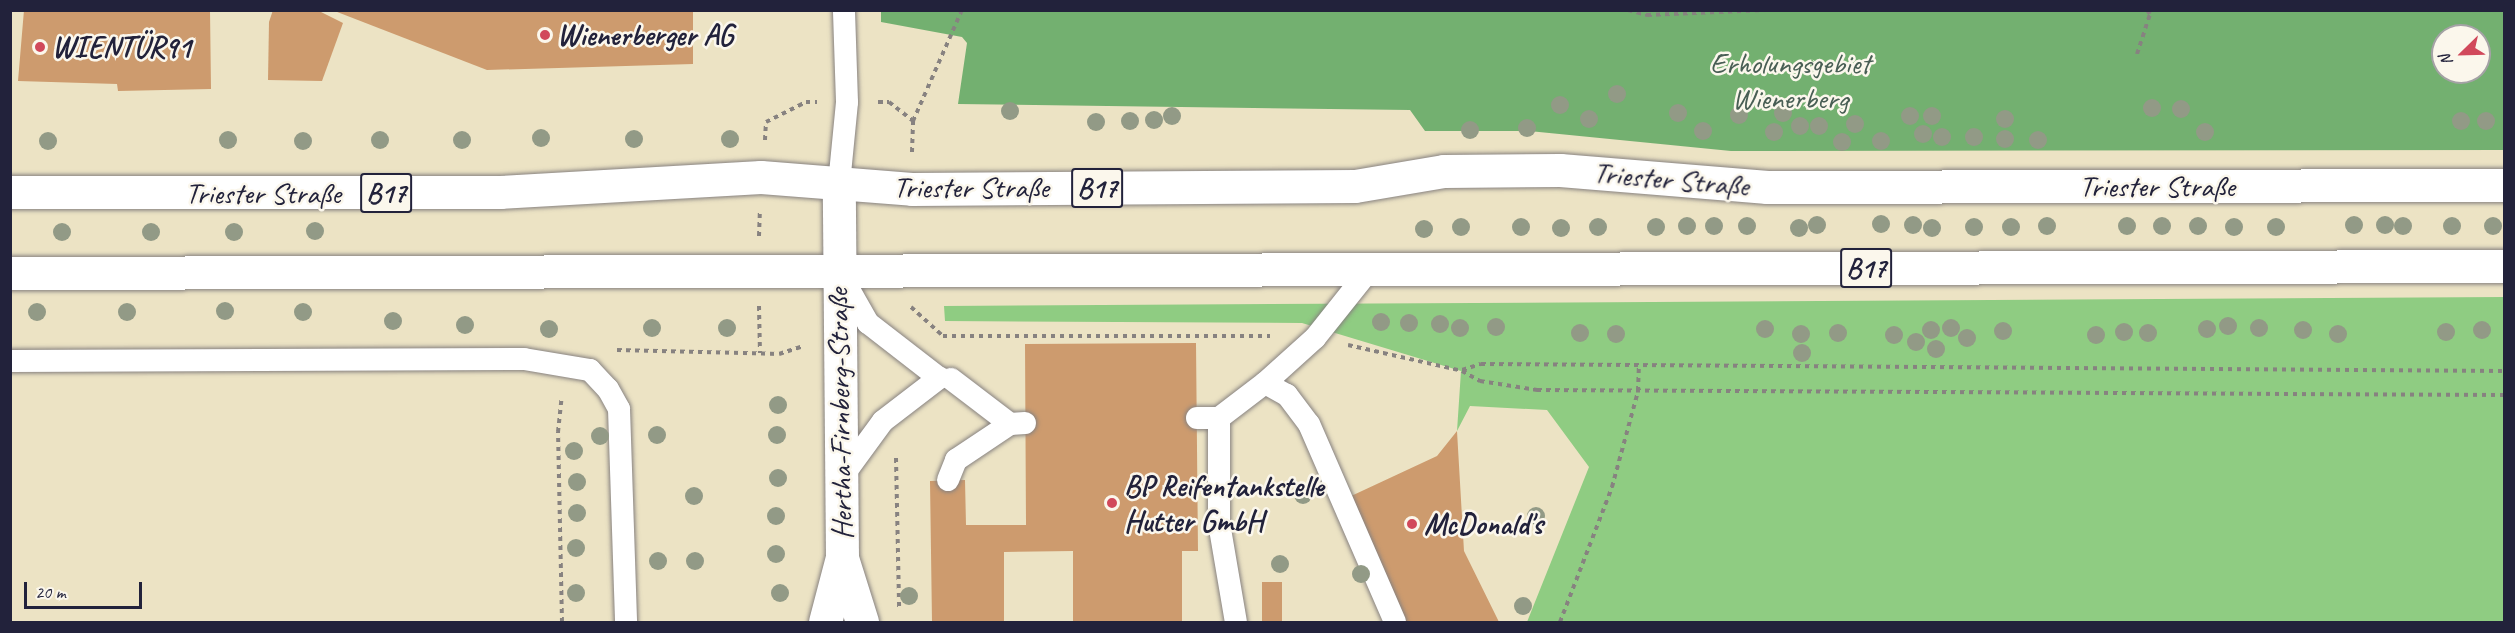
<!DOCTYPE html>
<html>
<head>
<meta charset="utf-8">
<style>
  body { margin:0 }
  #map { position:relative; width:2515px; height:633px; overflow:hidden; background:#ece3c4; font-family:Caveat,sans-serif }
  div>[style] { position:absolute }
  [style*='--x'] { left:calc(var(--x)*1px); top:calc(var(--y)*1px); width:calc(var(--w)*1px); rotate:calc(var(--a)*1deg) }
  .green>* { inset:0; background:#8fcc82 }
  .forest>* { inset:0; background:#73b070 }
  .building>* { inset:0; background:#cd9b6e; transform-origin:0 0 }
  .path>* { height:4px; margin-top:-2px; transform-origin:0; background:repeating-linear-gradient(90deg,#878280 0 4.5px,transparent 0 9px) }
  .roads { filter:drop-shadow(0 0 2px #878280) drop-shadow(0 0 2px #878280) }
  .service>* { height:22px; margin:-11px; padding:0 11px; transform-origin:11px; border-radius:11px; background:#fff }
  .minor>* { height:33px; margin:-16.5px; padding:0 16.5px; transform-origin:16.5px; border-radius:16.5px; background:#fff }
  .primary>* { height:33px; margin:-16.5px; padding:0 16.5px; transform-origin:16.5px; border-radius:16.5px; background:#fff }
  .trees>* { width:18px; height:18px; margin:-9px; border-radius:50%; background:#929a86 }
  .dots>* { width:16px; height:16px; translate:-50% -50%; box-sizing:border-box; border:3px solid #fbf7ec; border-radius:50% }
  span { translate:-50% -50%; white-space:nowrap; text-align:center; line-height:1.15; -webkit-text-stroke:5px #fbf7ec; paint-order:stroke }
  .shield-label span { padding:2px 4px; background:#fbf7ec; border:2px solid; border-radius:4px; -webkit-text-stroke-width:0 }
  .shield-label { font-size:28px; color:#22223b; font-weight:700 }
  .poi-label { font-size:30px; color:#22223b; font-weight:700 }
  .left { translate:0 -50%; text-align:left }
  .park-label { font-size:30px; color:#485e54 }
  .street-label { font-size:30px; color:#22223b }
  .frame { position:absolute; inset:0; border:12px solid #22223b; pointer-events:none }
  .north { position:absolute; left:2431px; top:24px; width:60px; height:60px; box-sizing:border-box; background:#fbf7ec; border:2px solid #a4a2a5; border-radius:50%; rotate:247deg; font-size:16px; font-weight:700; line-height:24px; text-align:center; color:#22223b }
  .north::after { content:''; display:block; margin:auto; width:21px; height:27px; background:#d1495b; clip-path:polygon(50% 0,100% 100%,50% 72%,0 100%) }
  .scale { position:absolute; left:24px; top:582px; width:118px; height:27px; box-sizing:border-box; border:3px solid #22223b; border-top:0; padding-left:8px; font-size:18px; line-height:21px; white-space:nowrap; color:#22223b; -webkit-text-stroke:4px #fbf7ec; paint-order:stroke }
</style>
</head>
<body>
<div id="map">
  <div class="green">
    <div style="clip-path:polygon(2504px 297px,2504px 622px,1527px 622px,1589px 467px,1547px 410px,1470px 406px,1457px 431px,1461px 371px,1302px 323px,945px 321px,944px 306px)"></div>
  </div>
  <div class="forest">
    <div style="clip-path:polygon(evenodd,881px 11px,2504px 11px,2504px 150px,1731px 151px,1529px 131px,1425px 131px,1410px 110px,958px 104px,967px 43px,962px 37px,881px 22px,881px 11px,2443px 36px,2479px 36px,2479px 72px,2443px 72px,2443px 36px)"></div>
  </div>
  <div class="building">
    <div style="clip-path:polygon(24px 10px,210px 10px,211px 89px,118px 91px,117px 84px,18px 81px)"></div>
    <div style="clip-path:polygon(273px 10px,317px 10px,343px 23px,322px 81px,268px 80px,269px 22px)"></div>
    <div style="clip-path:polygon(332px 10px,693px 10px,693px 64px,487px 70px)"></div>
    <div style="clip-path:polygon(1196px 343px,1198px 551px,1182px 551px,1182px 622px,1073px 622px,1073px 551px,1004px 552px,1004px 622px,932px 622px,930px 481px,965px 480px,966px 525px,1026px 525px,1025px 344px)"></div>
    <div style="clip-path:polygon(1457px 431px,1464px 551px,1499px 622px,1406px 622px,1349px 497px,1437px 456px)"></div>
    <div style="left:1262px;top:582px;width:20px;height:40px"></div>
  </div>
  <div class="path">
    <div style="--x:1628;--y:10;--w:20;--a:15"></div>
    <div style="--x:1647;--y:15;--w:119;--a:-2.4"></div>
    <div style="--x:2137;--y:54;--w:42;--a:-72"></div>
    <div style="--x:2150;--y:14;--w:5;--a:-127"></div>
    <div style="--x:878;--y:102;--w:11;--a:0"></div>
    <div style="--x:889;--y:102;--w:31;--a:38"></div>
    <div style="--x:765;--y:140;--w:18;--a:-87"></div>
    <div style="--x:766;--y:122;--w:45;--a:-26.6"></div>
    <div style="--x:806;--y:102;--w:11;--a:0"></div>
    <div style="--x:912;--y:152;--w:31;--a:-88"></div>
    <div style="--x:913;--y:121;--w:121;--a:-66.2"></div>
    <div style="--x:759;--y:236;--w:23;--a:-88"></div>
    <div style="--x:759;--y:306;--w:47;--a:88.8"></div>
    <div style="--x:911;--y:307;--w:43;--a:42.2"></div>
    <div style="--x:943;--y:336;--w:327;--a:0"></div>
    <div style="--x:1348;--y:345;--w:117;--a:12.8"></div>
    <div style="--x:1462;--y:371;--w:21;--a:29"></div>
    <div style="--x:1480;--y:381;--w:58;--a:9"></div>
    <div style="--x:1537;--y:390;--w:967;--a:0.3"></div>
    <div style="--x:617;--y:350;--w:162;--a:1.4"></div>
    <div style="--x:779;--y:354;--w:25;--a:-18"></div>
    <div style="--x:1462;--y:370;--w:20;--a:-18"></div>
    <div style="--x:1481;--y:364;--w:1023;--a:0.39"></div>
    <div style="--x:896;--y:458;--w:149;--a:88.8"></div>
    <div style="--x:562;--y:622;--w:190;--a:-91.2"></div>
    <div style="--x:558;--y:432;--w:36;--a:-84"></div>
    <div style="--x:1560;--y:622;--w:145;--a:-68.9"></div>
    <div style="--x:1612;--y:487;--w:99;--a:-74.8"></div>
    <div style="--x:1638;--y:391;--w:25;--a:-88"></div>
  </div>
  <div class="roads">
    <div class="service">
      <div style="--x:839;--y:184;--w:82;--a:-84.4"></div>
      <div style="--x:847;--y:102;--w:92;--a:-91.9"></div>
      <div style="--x:10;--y:361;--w:514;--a:-0.22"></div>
      <div style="--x:524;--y:359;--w:67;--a:9.5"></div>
      <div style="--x:590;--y:370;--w:26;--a:47"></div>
      <div style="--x:608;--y:389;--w:23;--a:61"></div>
      <div style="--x:619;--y:409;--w:213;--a:88.1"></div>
      <div style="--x:951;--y:379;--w:74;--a:37.3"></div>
      <div style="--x:1265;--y:383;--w:25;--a:29"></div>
      <div style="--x:1287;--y:395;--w:36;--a:53"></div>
      <div style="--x:1309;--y:424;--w:216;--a:66.5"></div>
      <div style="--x:1197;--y:418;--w:22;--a:0"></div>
      <div style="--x:1219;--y:418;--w:58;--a:-37.3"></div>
      <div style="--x:1265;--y:383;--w:67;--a:-42"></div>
      <div style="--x:1315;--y:338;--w:88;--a:-51.4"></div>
      <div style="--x:1219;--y:418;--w:105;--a:90"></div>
      <div style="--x:1219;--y:523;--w:100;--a:80.3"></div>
      <div style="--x:842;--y:477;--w:69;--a:-53.8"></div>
      <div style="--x:883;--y:421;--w:71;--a:-37.5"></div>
      <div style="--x:939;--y:378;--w:90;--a:-142.2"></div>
      <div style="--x:868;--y:323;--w:53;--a:-119.5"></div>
      <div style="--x:948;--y:480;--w:22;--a:-68"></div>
      <div style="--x:956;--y:460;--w:65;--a:-33.7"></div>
      <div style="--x:1010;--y:424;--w:15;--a:-4"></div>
    </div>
    <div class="minor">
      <div style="--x:842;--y:558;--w:67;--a:72.6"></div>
      <div style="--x:825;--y:622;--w:67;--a:-75.3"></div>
      <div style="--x:842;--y:557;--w:373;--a:-90.5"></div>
    </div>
    <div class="primary">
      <div style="--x:10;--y:192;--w:490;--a:0"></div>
      <div style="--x:500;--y:192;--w:261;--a:-3.3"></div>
      <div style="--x:761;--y:177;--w:151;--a:4.5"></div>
      <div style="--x:912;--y:189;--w:443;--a:-0.4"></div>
      <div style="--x:1355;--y:186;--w:90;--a:-9.6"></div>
      <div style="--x:1444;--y:171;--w:116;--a:-0.5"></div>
      <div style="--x:1560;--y:170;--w:208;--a:4.7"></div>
      <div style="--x:1767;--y:187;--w:737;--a:-0.16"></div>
      <div style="--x:10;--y:273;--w:2494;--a:-0.16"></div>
    </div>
  </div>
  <div class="trees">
    <div style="left:1617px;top:94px"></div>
    <div style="left:1560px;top:105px"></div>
    <div style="left:2152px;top:108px"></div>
    <div style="left:2181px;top:109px"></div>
    <div style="left:1010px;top:111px"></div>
    <div style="left:1678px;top:113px"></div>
    <div style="left:1783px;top:113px"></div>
    <div style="left:1739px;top:115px"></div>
    <div style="left:1172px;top:116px"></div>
    <div style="left:1910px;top:116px"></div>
    <div style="left:1932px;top:116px"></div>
    <div style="left:1589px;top:119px"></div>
    <div style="left:2005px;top:119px"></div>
    <div style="left:1154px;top:120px"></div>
    <div style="left:1130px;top:121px"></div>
    <div style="left:2461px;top:121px"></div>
    <div style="left:2486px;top:121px"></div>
    <div style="left:1096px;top:122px"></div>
    <div style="left:1855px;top:124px"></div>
    <div style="left:1800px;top:126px"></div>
    <div style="left:1819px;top:126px"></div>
    <div style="left:1527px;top:128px"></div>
    <div style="left:1470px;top:130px"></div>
    <div style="left:1703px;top:131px"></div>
    <div style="left:1774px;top:132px"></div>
    <div style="left:2205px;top:132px"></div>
    <div style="left:1923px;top:134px"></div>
    <div style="left:1942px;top:137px"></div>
    <div style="left:1974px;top:137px"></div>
    <div style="left:541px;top:138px"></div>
    <div style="left:634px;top:139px"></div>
    <div style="left:730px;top:139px"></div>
    <div style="left:2005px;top:139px"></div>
    <div style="left:228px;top:140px"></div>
    <div style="left:380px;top:140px"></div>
    <div style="left:462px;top:140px"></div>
    <div style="left:2038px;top:140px"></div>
    <div style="left:48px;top:141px"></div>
    <div style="left:303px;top:141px"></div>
    <div style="left:1881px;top:141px"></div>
    <div style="left:1842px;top:142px"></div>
    <div style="left:1881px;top:224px"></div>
    <div style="left:1817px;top:225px"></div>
    <div style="left:1913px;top:225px"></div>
    <div style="left:2354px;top:225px"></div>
    <div style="left:2385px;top:225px"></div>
    <div style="left:1687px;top:226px"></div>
    <div style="left:1714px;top:226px"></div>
    <div style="left:1747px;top:226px"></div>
    <div style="left:2047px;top:226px"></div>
    <div style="left:2127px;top:226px"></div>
    <div style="left:2162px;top:226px"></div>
    <div style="left:2198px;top:226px"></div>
    <div style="left:2403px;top:226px"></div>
    <div style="left:2452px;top:226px"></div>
    <div style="left:2493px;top:226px"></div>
    <div style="left:1461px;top:227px"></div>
    <div style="left:1521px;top:227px"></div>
    <div style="left:1598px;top:227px"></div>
    <div style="left:1656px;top:227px"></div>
    <div style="left:1974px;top:227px"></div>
    <div style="left:2011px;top:227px"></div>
    <div style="left:2234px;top:227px"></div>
    <div style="left:2276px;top:227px"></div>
    <div style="left:1561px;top:228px"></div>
    <div style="left:1799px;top:228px"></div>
    <div style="left:1932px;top:228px"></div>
    <div style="left:1424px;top:229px"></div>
    <div style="left:315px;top:231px"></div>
    <div style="left:62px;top:232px"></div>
    <div style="left:151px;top:232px"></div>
    <div style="left:234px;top:232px"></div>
    <div style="left:225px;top:311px"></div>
    <div style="left:37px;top:312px"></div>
    <div style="left:127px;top:312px"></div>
    <div style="left:303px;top:312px"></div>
    <div style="left:393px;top:321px"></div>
    <div style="left:1381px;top:322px"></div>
    <div style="left:1409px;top:323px"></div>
    <div style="left:1440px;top:324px"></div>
    <div style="left:465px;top:325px"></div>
    <div style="left:2228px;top:326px"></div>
    <div style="left:1496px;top:327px"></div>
    <div style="left:652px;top:328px"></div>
    <div style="left:727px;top:328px"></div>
    <div style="left:1460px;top:328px"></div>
    <div style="left:1951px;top:328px"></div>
    <div style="left:2259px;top:328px"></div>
    <div style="left:549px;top:329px"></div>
    <div style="left:1765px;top:329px"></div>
    <div style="left:2207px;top:329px"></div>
    <div style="left:1931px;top:330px"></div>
    <div style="left:2303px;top:330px"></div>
    <div style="left:2482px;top:330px"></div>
    <div style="left:2003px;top:331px"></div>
    <div style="left:2124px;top:332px"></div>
    <div style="left:2446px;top:332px"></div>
    <div style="left:1580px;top:333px"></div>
    <div style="left:1838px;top:333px"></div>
    <div style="left:2148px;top:333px"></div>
    <div style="left:1616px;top:334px"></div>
    <div style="left:1801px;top:334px"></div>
    <div style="left:2338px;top:334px"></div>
    <div style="left:1894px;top:335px"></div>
    <div style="left:2096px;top:335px"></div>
    <div style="left:1967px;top:338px"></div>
    <div style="left:1916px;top:342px"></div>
    <div style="left:1936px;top:349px"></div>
    <div style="left:1802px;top:353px"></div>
    <div style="left:778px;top:405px"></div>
    <div style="left:657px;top:435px"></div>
    <div style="left:777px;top:435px"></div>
    <div style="left:600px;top:436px"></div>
    <div style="left:574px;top:451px"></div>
    <div style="left:778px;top:478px"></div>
    <div style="left:577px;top:482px"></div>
    <div style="left:1303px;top:495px"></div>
    <div style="left:694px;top:496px"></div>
    <div style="left:577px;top:513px"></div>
    <div style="left:776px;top:516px"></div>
    <div style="left:1536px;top:516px"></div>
    <div style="left:576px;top:548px"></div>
    <div style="left:776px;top:554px"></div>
    <div style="left:658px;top:561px"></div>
    <div style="left:695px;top:561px"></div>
    <div style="left:1280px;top:564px"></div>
    <div style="left:1361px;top:574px"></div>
    <div style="left:576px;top:593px"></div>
    <div style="left:780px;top:593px"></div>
    <div style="left:909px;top:596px"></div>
    <div style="left:1523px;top:606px"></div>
  </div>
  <div class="dots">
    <div style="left:545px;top:35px;background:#d1495b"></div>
    <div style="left:40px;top:47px;background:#d1495b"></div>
    <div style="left:1112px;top:503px;background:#d1495b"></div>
    <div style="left:1412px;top:524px;background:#d1495b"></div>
  </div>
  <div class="shield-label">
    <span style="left:1097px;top:188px">B17</span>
    <span style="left:386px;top:193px">B17</span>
    <span style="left:1866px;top:268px">B17</span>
  </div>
  <div class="poi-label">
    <span class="left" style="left:557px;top:35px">Wienerberger AG</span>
    <span class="left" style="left:52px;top:47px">WIENTÜR91</span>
    <span class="left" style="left:1124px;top:503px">BP Reifentankstelle<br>Hutter GmbH</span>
    <span class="left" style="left:1424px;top:524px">McDonald's</span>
  </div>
  <div class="park-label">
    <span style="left:1790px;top:80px">Erholungsgebiet<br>Wienerberg</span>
  </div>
  <div class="street-label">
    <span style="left:1671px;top:179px;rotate:5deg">Triester Straße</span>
    <span style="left:2157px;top:186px">Triester Straße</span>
    <span style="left:971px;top:187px">Triester Straße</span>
    <span style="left:263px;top:193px">Triester Straße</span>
    <span style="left:840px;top:414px;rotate:-91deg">Hertha-Firnberg-Straße</span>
  </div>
  <div class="frame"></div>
  <div class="north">N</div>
  <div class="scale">20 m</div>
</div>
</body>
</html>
